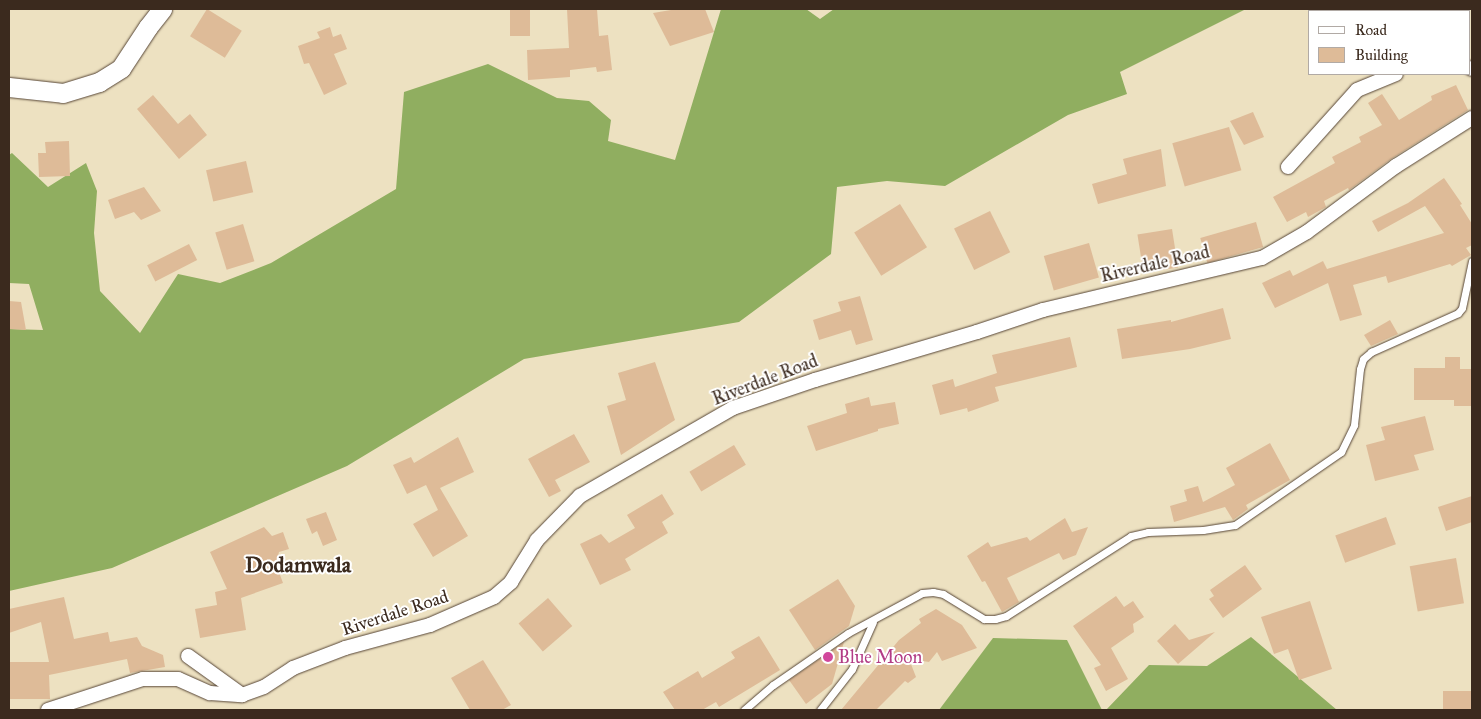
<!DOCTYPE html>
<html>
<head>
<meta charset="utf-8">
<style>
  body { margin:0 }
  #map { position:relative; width:1481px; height:719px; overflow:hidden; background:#ede1c1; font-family:"IM FELL Great Primer",serif }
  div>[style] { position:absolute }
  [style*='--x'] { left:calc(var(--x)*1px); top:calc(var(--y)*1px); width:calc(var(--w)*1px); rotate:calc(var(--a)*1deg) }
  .forest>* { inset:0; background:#90ae60 }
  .building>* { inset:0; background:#debb98; transform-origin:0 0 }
  .roads { filter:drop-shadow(0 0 1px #564536) drop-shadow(0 0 1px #564536) }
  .lane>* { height:7px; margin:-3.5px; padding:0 3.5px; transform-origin:3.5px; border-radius:3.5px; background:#fff }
  .street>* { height:14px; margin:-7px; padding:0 7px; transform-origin:7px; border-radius:7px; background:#fff }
  .secondary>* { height:19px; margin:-9.5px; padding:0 9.5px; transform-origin:9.5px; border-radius:9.5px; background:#fff }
  .dots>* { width:14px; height:14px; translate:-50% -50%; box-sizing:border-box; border:2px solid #fff; border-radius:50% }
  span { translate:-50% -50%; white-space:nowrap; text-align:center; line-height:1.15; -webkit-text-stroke:4px #fff; paint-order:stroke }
  .street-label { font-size:18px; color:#3b2a1e }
  .hotel-label { font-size:18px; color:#b23c85 }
  .left { translate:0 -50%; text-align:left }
  .district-label { font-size:22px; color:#3b2a1e; font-weight:700 }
  .frame { position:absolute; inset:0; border:10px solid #3b2a1e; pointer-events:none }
  .legend { position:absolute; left:1308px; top:10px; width:162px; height:65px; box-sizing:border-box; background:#fff; border:1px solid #b1aaa5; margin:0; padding:6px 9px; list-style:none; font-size:15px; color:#3b2a1e }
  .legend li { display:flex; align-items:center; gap:10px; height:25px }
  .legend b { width:25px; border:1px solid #b1aaa5 }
</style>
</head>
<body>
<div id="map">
  <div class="forest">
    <div style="clip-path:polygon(721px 9px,806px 9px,820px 19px,834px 9px,1246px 9px,1120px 72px,1127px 94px,1068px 115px,945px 186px,887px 181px,837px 187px,831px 254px,739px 322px,524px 359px,347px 466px,112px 568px,9px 591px,9px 329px,43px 330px,29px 284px,9px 283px,9px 155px,12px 153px,48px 187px,86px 163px,97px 191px,94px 233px,100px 291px,140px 333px,178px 274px,220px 283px,271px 263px,396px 189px,404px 92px,488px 64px,557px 98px,589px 101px,611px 120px,608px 141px,675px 160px)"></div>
    <div style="clip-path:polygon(1251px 637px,1337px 710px,1106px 710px,1149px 665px,1207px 666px)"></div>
    <div style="clip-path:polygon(993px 638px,1067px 640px,1102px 710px,939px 710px)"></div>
  </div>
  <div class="building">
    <div style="left:207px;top:9px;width:41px;height:32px;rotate:32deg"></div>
    <div style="left:510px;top:9px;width:20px;height:27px"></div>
    <div style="clip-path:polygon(567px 9px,597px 9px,599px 36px,608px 35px,612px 70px,597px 72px,596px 67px,570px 70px,570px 77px,528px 80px,527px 50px,569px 48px)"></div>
    <div style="clip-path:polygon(677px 9px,705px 9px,714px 32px,670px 46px,653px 13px)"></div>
    <div style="clip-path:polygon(330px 27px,333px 37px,341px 34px,347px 49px,334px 54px,347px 84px,324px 95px,309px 63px,304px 64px,298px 46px,320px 38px,317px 32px)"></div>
    <div style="clip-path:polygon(1456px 85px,1468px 110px,1391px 159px,1349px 190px,1348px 188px,1324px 201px,1326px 207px,1308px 217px,1306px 212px,1287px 222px,1273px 197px,1335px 163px,1332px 157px,1361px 142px,1359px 137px,1382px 125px,1368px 103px,1382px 94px,1399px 120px,1432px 100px,1431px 96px)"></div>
    <div style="clip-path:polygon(153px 95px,178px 124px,190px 114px,207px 135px,179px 159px,137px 109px)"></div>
    <div style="clip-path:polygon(1253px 112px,1264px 137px,1244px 145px,1230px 121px)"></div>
    <div style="left:1229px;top:127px;width:45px;height:59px;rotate:74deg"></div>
    <div style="clip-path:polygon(69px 141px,70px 176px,39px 177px,38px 153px,46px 153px,45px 142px)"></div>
    <div style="clip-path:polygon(1161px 149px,1166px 186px,1098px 204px,1092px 184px,1127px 174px,1123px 159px)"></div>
    <div style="left:246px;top:161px;width:32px;height:41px;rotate:77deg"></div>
    <div style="clip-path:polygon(1444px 178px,1462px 204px,1460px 205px,1472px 224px,1472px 245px,1466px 248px,1471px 255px,1452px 266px,1450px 264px,1388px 283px,1386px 276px,1353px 285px,1362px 315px,1340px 321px,1328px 283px,1275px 308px,1262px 283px,1290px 270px,1293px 276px,1323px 261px,1327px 269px,1444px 233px,1425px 206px,1378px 232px,1372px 221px,1408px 203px)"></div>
    <div style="clip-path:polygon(144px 187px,161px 211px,141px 220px,134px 212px,115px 219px,108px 200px)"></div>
    <div style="left:900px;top:204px;width:51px;height:54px;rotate:58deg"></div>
    <div style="left:990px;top:211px;width:46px;height:40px;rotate:64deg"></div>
    <div style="left:1256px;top:222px;width:26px;height:58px;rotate:74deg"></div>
    <div style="left:243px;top:224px;width:39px;height:29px;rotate:73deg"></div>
    <div style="left:1172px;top:229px;width:39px;height:35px;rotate:81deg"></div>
    <div style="left:1089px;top:243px;width:36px;height:47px;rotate:74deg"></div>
    <div style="left:189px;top:244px;width:18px;height:47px;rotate:63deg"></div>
    <div style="clip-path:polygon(860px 296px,873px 340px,856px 345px,851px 330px,819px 340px,813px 320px,841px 311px,838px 302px)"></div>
    <div style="clip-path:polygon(9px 301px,21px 302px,26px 330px,9px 329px)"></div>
    <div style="clip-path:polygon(1223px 308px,1231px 339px,1190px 349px,1122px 359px,1117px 329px,1171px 320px,1171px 322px)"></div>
    <div style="clip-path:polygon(1390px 320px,1398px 334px,1371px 346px,1364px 335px)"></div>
    <div style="clip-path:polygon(1070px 337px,1077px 367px,995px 387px,999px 401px,968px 412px,967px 408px,940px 415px,932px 385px,953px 379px,955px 387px,997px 373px,992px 355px)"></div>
    <div style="clip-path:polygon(1445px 357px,1460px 357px,1460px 369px,1472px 369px,1472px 406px,1454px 406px,1454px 400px,1414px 400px,1414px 368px,1445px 368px)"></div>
    <div style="clip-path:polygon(655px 362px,675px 420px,621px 455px,607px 406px,626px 400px,618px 373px)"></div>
    <div style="clip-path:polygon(869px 397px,871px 406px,895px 402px,899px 424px,878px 429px,878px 431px,816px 451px,807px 426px,847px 413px,845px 404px)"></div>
    <div style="clip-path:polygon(1425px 416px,1434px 450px,1414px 455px,1419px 470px,1375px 481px,1366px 445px,1385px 440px,1381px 427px)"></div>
    <div style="clip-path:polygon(574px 434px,590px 462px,555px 480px,561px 491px,549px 497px,528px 459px)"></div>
    <div style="clip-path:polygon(458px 437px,474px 472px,440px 488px,468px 536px,433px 557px,413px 524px,438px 510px,426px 485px,407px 494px,393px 465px,411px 457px,414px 463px)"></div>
    <div style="clip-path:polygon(1270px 443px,1290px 480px,1246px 505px,1248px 509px,1233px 520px,1225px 507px,1174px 522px,1170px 506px,1187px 501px,1184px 490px,1198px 486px,1203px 502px,1235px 485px,1226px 468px)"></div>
    <div style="left:734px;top:445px;width:23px;height:52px;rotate:59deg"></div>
    <div style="clip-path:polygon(662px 494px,674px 514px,662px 522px,668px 533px,625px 559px,631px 570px,600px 585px,580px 544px,601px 534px,609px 543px,635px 528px,627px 515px)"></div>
    <div style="clip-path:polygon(1472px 496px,1472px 522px,1446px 531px,1438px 507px)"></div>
    <div style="clip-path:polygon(326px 512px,337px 540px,323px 546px,317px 531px,312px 534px,306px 519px)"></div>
    <div style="left:1386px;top:517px;width:29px;height:54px;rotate:70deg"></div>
    <div style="clip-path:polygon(1065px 518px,1072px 532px,1088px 527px,1076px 555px,1063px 560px,1059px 553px,1007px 578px,1019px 602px,1002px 612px,985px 581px,982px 582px,967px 556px,988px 542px,991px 547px,1027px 537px,1030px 541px)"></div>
    <div style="clip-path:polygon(264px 527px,272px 536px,283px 532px,289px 549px,279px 552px,276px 564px,283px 583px,241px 598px,246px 630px,200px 638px,195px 609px,217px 605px,215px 592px,227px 589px,210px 552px)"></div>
    <div style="left:1456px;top:558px;width:46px;height:47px;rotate:80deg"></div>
    <div style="clip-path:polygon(1245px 565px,1262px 589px,1223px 618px,1209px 599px,1214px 596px,1210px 590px)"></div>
    <div style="clip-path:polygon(838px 579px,855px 606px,849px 626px,815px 650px,789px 610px)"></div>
    <div style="clip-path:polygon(1116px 596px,1124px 607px,1133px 601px,1144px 617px,1133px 624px,1134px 632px,1111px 648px,1128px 679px,1106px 691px,1094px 668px,1101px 665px,1073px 626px)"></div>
    <div style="clip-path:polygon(64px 597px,74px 639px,108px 632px,110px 642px,137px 637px,142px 646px,163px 655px,165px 667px,130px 673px,127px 659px,49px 675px,50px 699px,9px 699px,9px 662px,49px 662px,41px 622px,9px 633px,9px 609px)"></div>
    <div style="left:548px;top:598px;width:37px;height:39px;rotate:49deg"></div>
    <div style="clip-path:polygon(1310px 601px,1332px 669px,1299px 680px,1288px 649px,1274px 654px,1261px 617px)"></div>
    <div style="clip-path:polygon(936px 609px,962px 625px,977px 648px,942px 661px,937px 652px,929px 662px,909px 659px,916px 677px,908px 683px,905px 681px,876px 710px,841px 710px,899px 640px,921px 623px,919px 619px)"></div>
    <div style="clip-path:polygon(1175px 624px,1189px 640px,1215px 632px,1178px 664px,1157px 641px)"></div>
    <div style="clip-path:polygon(759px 636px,780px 670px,719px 707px,716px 702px,702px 710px,675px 710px,663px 692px,698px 671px,702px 678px,735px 658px,731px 652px)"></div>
    <div style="clip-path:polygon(844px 642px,832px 684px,806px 704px,789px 680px)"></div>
    <div style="clip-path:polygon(483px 660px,511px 705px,502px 710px,470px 710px,451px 678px)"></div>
    <div style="left:1472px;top:691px;width:19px;height:29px;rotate:90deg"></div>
  </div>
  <div class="roads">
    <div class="lane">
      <div style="--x:744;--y:710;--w:38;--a:-41"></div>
      <div style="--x:773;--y:685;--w:91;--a:-34.7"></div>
      <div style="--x:848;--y:633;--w:84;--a:-28.4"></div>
      <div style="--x:922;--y:593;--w:11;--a:-5"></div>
      <div style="--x:933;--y:592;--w:10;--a:11"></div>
      <div style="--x:943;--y:594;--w:48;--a:31.4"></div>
      <div style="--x:984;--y:619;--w:11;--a:0"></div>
      <div style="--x:995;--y:619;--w:11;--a:-15"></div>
      <div style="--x:1006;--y:616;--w:148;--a:-32.6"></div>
      <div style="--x:1131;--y:536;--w:17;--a:-13"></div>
      <div style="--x:1148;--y:532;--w:55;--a:-2.1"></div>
      <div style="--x:1203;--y:530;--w:32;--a:-9"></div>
      <div style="--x:1235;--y:525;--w:129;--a:-34.6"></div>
      <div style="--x:1341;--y:452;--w:30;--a:-64"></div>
      <div style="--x:1354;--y:425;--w:56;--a:-83.9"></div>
      <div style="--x:1360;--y:369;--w:10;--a:-73"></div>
      <div style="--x:1363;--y:359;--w:11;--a:-41"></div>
      <div style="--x:1371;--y:352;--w:95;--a:-24.1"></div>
      <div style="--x:1458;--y:313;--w:6;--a:-51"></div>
      <div style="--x:1462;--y:308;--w:48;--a:-78"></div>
      <div style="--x:820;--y:710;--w:52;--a:-52"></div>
      <div style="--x:852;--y:669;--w:51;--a:-65.9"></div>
    </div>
    <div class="street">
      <div style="--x:1470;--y:68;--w:2;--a:27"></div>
      <div style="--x:1288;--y:167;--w:103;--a:-48.1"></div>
      <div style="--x:1357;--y:90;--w:42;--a:-22.3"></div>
      <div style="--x:188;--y:656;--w:67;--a:35.8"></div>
      <div style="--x:48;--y:710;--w:100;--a:-18.1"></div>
      <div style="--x:143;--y:679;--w:35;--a:0"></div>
      <div style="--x:178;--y:679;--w:35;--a:24"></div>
      <div style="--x:210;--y:693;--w:32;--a:4"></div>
      <div style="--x:242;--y:695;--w:23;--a:-20"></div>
      <div style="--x:264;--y:687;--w:35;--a:-33"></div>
      <div style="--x:293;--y:668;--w:56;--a:-21"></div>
      <div style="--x:345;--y:648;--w:88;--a:-15.1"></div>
      <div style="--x:430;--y:625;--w:70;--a:-23.6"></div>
      <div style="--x:494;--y:597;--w:23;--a:-41"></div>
      <div style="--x:511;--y:582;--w:49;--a:-58.2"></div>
      <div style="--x:537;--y:540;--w:62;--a:-45.7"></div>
      <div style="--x:580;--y:496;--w:177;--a:-29.9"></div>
      <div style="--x:733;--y:408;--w:87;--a:-18.9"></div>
      <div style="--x:815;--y:380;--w:169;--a:-16.5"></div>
      <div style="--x:977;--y:332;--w:70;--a:-18.4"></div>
      <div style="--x:1043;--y:310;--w:225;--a:-13.4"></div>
      <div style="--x:1262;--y:258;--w:52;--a:-30"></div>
      <div style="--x:1307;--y:232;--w:111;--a:-36.6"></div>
      <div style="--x:1396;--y:166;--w:90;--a:-32.3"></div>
    </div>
    <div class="secondary">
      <div style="--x:9;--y:87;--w:54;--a:6.3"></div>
      <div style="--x:63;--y:93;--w:38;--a:-17"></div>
      <div style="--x:99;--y:82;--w:26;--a:-32"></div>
      <div style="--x:121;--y:68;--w:49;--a:-56.6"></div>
      <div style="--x:148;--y:27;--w:23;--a:-52"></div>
    </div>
  </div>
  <div class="dots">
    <div style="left:828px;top:657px;background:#d1479c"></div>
  </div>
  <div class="street-label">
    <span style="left:1155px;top:264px;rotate:-13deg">Riverdale Road</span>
    <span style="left:765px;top:380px;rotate:-21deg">Riverdale Road</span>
    <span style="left:395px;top:613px;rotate:-18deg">Riverdale Road</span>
  </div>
  <div class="hotel-label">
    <span class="left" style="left:838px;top:657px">Blue Moon</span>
  </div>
  <div class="district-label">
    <span style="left:298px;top:565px">Dodamwala</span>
  </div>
  <div class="frame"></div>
  <ul class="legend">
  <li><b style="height:6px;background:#fff"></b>Road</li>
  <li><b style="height:14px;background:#debb98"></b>Building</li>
  </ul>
</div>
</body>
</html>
